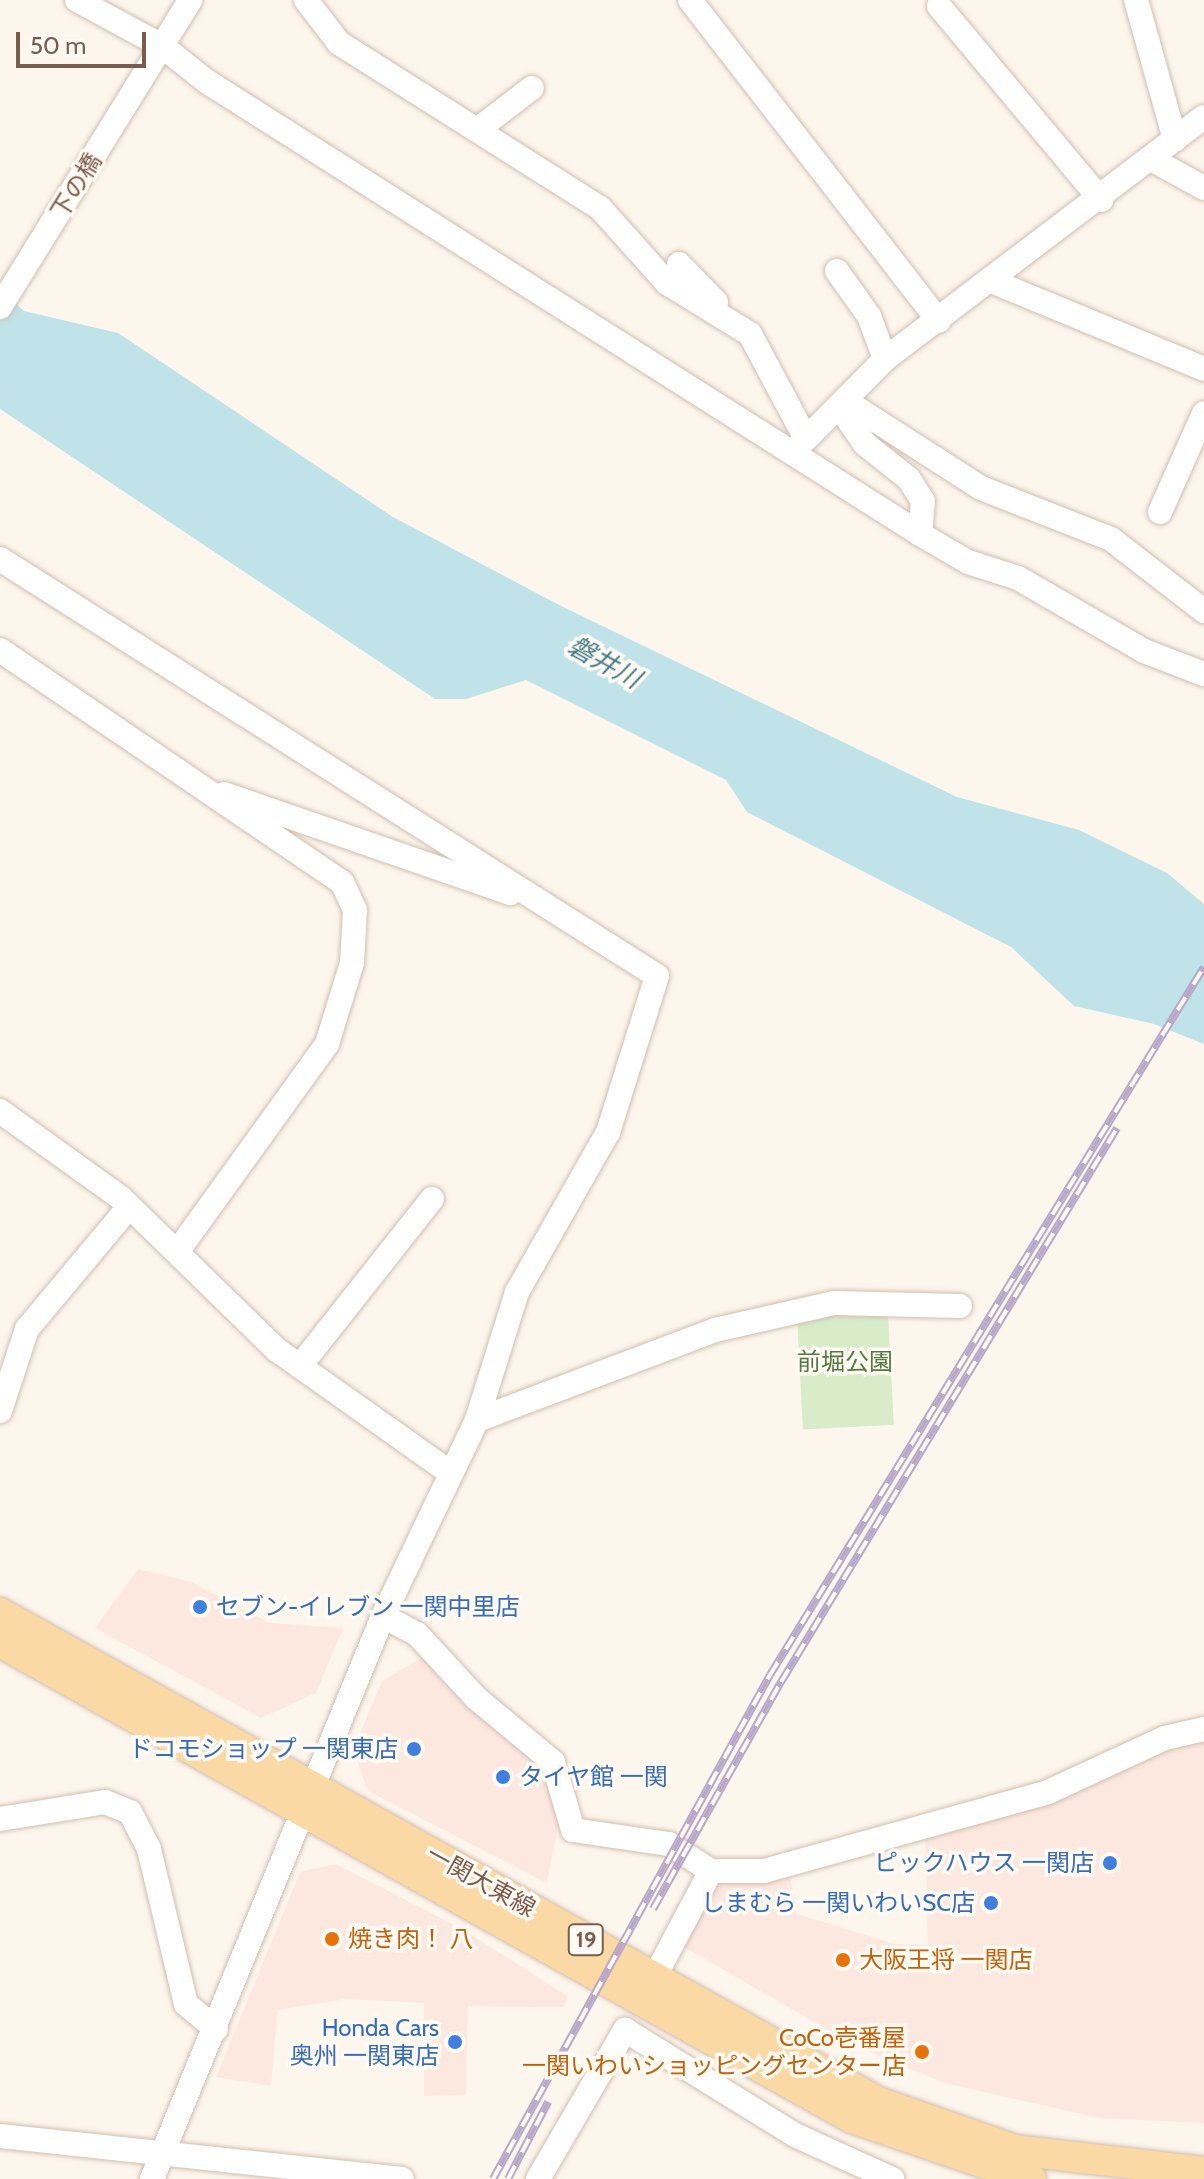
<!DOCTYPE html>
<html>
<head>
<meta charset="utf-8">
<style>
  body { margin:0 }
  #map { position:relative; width:1204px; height:2179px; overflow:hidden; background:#fdf6ec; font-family:Cabin,"Noto Sans JP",sans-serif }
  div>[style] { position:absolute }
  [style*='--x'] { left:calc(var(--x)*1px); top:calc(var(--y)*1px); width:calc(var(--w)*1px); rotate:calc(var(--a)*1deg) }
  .commercial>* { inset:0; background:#fde8e0 }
  .green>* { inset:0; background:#d8ecc9; transform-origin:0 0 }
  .water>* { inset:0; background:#bfe3e8 }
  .roads { filter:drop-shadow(0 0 2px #d1beb0) drop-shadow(0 0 2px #d1beb0) }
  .minor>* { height:24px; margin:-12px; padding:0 12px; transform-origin:12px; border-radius:12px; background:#fff }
  .major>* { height:30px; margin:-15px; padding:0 15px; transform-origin:15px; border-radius:15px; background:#fbd9a5 }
  .rail>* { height:8px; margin-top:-4px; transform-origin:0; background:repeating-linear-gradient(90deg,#fffaf3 0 15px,#b9a8c9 0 30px); box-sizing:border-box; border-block:2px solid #b9a8c9 }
  .dots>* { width:22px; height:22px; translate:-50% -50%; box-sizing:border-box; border:4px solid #fffaf3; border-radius:50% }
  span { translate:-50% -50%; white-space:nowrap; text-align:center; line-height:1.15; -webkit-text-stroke:7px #fffaf3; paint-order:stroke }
  .shield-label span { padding:2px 6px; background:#fffaf3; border:2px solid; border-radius:6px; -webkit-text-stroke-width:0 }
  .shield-label { font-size:22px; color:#7a5c4d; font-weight:700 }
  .street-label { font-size:24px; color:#7a5c4d }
  .park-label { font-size:24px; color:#537a41 }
  .shop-label { font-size:24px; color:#366cbe }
  .left { translate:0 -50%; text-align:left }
  .right { translate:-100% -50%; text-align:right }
  .food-label { font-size:24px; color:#c56008 }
  .water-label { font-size:26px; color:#437c86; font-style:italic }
  .scale { position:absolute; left:16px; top:32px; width:130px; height:36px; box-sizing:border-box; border:4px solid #7a5c4d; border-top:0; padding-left:10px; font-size:24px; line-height:28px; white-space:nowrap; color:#7a5c4d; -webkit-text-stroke:6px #fffaf3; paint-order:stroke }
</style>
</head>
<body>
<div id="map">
  <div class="commercial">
    <div style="clip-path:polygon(138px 1569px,191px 1582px,270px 1623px,343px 1628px,316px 1693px,261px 1718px,95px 1628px)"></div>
    <div style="clip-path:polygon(425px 1656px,549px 1767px,559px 1821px,547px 1883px,368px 1791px,353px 1750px,382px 1681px)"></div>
    <div style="clip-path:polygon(1204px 1740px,1204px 2123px,1099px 2118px,944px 2083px,856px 2046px,682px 1946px,718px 1879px,789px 1872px,797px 1914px,895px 1944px,928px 1945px,925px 1831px)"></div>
    <div style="clip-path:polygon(336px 1864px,460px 1928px,568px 1996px,564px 2007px,468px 2006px,466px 2095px,424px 2096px,424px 2003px,346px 1999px,278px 2010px,271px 2086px,216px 2077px,300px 1872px)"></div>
  </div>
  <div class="green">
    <div style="left:887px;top:1295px;width:130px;height:91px;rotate:87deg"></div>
  </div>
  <div class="water">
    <div style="clip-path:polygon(0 289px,24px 311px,118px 333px,393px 517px,563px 607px,957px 797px,1079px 830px,1167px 873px,1204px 904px,1204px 1044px,1154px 1024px,1074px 1006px,1011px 947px,747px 812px,726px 780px,526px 680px,466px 699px,435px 699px,0 409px)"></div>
  </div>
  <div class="roads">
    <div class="minor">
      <div style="--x:77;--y:0;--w:97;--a:28.4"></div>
      <div style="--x:162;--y:46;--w:56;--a:38.5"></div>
      <div style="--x:206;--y:81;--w:846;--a:32.39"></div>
      <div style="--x:920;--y:534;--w:56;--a:30.3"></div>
      <div style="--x:968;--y:562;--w:52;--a:17.7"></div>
      <div style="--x:1018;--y:578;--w:146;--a:30.1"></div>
      <div style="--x:1144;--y:651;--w:64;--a:21"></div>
      <div style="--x:306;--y:0;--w:54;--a:52.5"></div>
      <div style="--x:339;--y:43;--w:309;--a:32.3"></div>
      <div style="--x:600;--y:208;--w:101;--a:48.2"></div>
      <div style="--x:667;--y:283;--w:97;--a:31.6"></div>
      <div style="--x:750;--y:334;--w:117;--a:61.9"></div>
      <div style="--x:690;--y:0;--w:406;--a:52.2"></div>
      <div style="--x:1136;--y:0;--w:145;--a:74.4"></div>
      <div style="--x:939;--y:6;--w:253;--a:50.1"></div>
      <div style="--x:477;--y:130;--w:69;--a:-37.4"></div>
      <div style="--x:1153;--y:160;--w:58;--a:28.8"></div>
      <div style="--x:679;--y:264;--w:53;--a:45.8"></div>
      <div style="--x:837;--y:271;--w:55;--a:54.6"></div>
      <div style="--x:869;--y:316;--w:46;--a:69.6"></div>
      <div style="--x:994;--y:282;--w:227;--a:22.5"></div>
      <div style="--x:0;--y:307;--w:361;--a:-58.2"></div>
      <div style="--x:847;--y:402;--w:159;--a:32.7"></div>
      <div style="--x:981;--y:488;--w:140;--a:21.4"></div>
      <div style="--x:1111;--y:539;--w:118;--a:37.7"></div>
      <div style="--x:841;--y:409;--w:42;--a:55.6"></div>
      <div style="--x:865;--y:444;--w:56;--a:38.5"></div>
      <div style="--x:909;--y:479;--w:26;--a:58"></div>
      <div style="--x:923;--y:501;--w:33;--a:95"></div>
      <div style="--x:798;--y:447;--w:124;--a:-45.3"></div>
      <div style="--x:885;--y:359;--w:400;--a:-37.2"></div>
      <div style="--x:1160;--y:512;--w:108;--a:-66"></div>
      <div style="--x:0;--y:559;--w:778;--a:32.4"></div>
      <div style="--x:657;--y:976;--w:164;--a:107.4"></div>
      <div style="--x:608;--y:1132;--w:184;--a:119.6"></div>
      <div style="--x:517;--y:1292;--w:134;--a:107.4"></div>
      <div style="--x:477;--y:1420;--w:217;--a:115.6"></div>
      <div style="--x:383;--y:1616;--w:609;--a:112.31"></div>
      <div style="--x:0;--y:650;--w:413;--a:34.2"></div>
      <div style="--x:342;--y:882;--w:31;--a:65"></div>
      <div style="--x:355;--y:910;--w:53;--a:93.2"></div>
      <div style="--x:352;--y:963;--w:85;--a:107.2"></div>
      <div style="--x:327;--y:1044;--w:256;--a:125.8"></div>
      <div style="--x:224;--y:794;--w:303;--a:19.1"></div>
      <div style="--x:0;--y:1111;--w:149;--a:35.7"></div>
      <div style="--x:121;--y:1198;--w:218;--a:44.3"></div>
      <div style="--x:277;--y:1350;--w:213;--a:35.3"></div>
      <div style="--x:300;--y:1366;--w:213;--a:-51.7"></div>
      <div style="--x:0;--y:1411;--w:86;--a:-71.8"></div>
      <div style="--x:27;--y:1329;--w:159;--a:-50.1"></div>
      <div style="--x:477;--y:1420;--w:254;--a:-20.7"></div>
      <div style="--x:715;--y:1330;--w:122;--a:-12.8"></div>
      <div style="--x:834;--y:1303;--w:126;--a:1.4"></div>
      <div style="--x:383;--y:1616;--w:38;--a:28"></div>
      <div style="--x:417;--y:1634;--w:87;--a:47.3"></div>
      <div style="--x:476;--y:1698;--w:100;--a:39.7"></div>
      <div style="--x:553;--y:1762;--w:71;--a:73.6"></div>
      <div style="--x:573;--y:1830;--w:97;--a:8.3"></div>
      <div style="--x:669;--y:1844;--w:50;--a:32.7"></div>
      <div style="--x:711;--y:1871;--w:53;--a:0"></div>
      <div style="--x:764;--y:1871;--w:295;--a:-15.5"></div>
      <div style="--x:1048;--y:1792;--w:129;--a:-24.8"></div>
      <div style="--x:1165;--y:1738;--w:40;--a:-13"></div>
      <div style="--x:0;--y:1819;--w:106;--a:-9.2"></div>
      <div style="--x:105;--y:1802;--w:27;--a:22"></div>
      <div style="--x:130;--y:1812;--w:42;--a:62.8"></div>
      <div style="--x:149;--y:1849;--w:159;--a:76.6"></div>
      <div style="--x:186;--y:2004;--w:39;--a:40"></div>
      <div style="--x:654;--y:1978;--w:121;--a:-62"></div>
      <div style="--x:0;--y:2136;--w:404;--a:6.1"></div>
      <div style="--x:538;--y:2179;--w:173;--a:-59.7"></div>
      <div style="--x:625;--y:2030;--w:200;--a:31.7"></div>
      <div style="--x:795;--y:2135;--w:107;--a:24.4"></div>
    </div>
    <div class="major">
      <div style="--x:0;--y:1613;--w:1005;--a:29.12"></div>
      <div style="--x:878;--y:2102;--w:145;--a:19.3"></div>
      <div style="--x:1015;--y:2150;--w:190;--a:6.6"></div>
      <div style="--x:0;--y:1642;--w:976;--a:29.19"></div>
      <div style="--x:852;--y:2118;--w:189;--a:18.8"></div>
    </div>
  </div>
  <div class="rail">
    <div style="--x:653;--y:1909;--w:261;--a:-60.6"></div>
    <div style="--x:781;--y:1682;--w:648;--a:-58.76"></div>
    <div style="--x:493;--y:2179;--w:575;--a:-61.21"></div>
    <div style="--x:770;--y:1675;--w:830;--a:-58.49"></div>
    <div style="--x:508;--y:2179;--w:87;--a:-62.5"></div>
  </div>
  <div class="dots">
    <div style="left:200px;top:1607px;background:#3f7fe0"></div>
    <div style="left:414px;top:1749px;background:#3f7fe0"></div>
    <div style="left:503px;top:1777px;background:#3f7fe0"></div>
    <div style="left:1110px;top:1863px;background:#3f7fe0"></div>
    <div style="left:991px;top:1903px;background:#3f7fe0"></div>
    <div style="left:332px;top:1939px;background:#e8710a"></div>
    <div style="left:843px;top:1960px;background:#e8710a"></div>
    <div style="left:455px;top:2042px;background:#3f7fe0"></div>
    <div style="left:922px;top:2052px;background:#e8710a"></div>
  </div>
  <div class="shield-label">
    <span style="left:586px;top:1940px">19</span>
  </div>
  <div class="street-label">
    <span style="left:76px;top:186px;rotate:-58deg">下の橋</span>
    <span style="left:481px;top:1881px;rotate:29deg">一関大東線</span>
  </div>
  <div class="park-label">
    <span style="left:845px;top:1362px">前堀公園</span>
  </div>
  <div class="shop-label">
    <span class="left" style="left:216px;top:1607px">セブン-イレブン 一関中里店</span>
    <span class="right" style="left:398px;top:1749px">ドコモショップ 一関東店</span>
    <span class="left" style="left:519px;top:1777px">タイヤ館 一関</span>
    <span class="right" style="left:1094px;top:1863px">ピックハウス 一関店</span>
    <span class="right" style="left:975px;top:1903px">しまむら 一関いわいSC店</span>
    <span class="right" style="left:439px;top:2042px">Honda Cars<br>奥州 一関東店</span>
  </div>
  <div class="food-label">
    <span class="left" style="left:348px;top:1939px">焼き肉！ 八</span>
    <span class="left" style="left:859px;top:1960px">大阪王将 一関店</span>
    <span class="right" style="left:906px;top:2052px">CoCo壱番屋<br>一関いわいショッピングセンター店</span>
  </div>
  <div class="water-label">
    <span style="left:604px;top:663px;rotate:29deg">磐井川</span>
  </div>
  <div class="scale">50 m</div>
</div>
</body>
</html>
